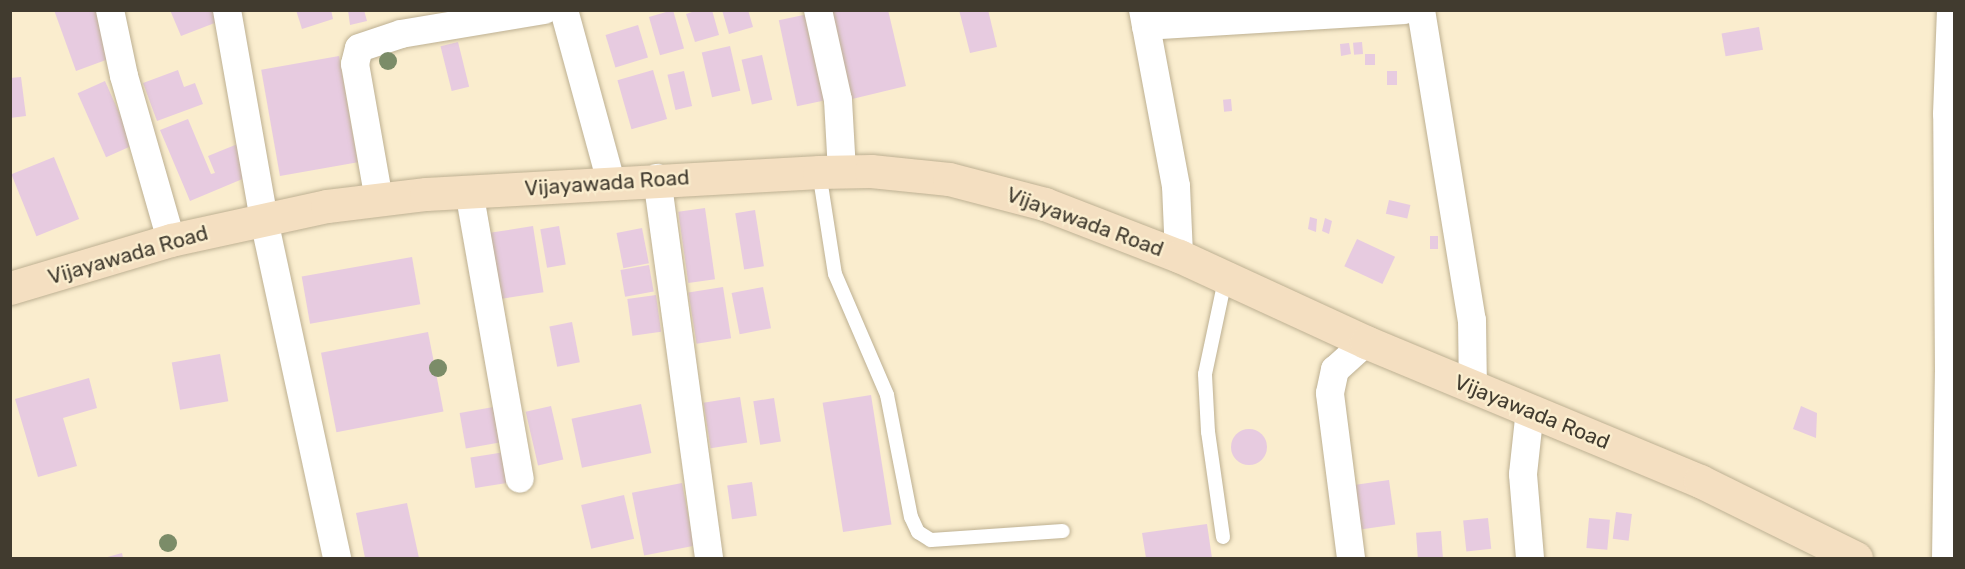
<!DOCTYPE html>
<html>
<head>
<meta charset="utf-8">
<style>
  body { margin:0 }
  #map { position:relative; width:1965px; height:569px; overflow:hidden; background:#faedce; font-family:Rubik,sans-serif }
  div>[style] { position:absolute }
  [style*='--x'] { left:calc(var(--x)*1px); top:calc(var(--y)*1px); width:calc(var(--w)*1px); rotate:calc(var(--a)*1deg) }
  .building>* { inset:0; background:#e7cbe0; transform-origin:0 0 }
  .round { border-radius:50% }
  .roads { filter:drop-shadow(0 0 2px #bdb092) drop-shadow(0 0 2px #bdb092) }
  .service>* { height:14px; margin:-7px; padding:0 7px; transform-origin:7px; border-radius:7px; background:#fff }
  .minor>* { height:28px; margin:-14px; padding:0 14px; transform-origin:14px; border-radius:14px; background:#fff }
  .secondary>* { height:33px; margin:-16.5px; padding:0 16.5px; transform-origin:16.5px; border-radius:16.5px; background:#f4dfc1 }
  .trees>* { width:18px; height:18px; margin:-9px; border-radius:50%; background:#7b8c68 }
  span { translate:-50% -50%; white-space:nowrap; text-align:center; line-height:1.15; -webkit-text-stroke:5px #faedce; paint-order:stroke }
  .street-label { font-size:21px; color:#413b2f }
  .frame { position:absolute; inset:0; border:12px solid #413b2f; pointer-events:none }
</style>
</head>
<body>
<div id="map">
  <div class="building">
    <div style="clip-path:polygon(54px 10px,97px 10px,114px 57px,76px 71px)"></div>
    <div style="clip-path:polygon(170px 10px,222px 10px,225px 19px,181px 36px)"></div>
    <div style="clip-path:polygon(296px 10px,331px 10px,333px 19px,302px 29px)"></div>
    <div style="clip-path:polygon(348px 10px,364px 10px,367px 21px,350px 25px)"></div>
    <div style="left:673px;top:10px;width:40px;height:25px;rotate:74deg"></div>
    <div style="clip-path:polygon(698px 10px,712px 10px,719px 35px,695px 42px,686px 14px)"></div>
    <div style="clip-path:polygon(722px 10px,748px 10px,753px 27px,729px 34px)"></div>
    <div style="clip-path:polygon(826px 10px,888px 10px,906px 86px,848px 100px)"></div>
    <div style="clip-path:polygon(959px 10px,988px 10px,997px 47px,970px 53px)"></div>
    <div style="left:813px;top:13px;width:88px;height:35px;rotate:78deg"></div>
    <div style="left:638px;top:25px;width:34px;height:34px;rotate:73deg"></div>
    <div style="left:1759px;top:27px;width:23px;height:38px;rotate:80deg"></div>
    <div style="left:458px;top:42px;width:46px;height:18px;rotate:76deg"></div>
    <div style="left:1362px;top:42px;width:12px;height:9px;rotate:85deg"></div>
    <div style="clip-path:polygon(1349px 43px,1351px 54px,1341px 56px,1340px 44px)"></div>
    <div style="left:730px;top:46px;width:46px;height:29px;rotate:77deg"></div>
    <div style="left:1365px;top:54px;width:10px;height:11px"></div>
    <div style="left:762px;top:55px;width:46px;height:21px;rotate:77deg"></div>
    <div style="left:339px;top:56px;width:108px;height:79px;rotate:80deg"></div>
    <div style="clip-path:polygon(178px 70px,184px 87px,195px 83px,203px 104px,157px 121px,143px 83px)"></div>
    <div style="left:653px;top:70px;width:51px;height:37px;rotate:74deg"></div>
    <div style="left:684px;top:71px;width:36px;height:17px;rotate:77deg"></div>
    <div style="left:1387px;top:71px;width:10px;height:14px"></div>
    <div style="clip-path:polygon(21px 77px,26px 116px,10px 118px,10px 78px)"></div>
    <div style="left:105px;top:81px;width:70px;height:30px;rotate:66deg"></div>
    <div style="left:1231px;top:99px;width:12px;height:8px;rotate:85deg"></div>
    <div style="clip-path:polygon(188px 119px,211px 174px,215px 173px,208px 156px,245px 141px,252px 175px,190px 201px,160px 130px)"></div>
    <div style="left:54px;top:157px;width:67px;height:46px;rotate:68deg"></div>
    <div style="left:1389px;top:200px;width:22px;height:14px;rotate:13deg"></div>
    <div style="left:705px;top:208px;width:72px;height:27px;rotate:82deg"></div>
    <div style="left:755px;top:210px;width:57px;height:20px;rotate:81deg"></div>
    <div style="clip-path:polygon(1310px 217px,1317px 219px,1316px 232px,1308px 229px)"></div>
    <div style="clip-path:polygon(1325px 218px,1332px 221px,1329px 234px,1322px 231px)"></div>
    <div style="left:533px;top:226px;width:67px;height:47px;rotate:81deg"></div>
    <div style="left:559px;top:226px;width:39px;height:19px;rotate:80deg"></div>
    <div style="left:642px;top:228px;width:36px;height:26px;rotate:79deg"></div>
    <div style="left:1430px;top:236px;width:8px;height:13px"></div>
    <div style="left:1357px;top:239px;width:42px;height:30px;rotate:25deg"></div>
    <div style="left:412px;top:257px;width:48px;height:112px;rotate:80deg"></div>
    <div style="left:649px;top:265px;width:27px;height:29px;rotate:80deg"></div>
    <div style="left:723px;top:287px;width:52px;height:35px;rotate:81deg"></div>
    <div style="left:763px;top:287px;width:42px;height:32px;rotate:79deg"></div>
    <div style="left:656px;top:295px;width:37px;height:29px;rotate:82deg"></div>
    <div style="left:572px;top:322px;width:41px;height:23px;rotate:79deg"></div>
    <div style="left:428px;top:332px;width:81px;height:109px;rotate:79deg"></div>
    <div style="left:220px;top:354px;width:48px;height:49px;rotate:80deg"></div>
    <div style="clip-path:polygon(89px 378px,97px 408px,63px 418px,77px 466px,38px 477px,15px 399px)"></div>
    <div style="left:871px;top:395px;width:131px;height:49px;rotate:81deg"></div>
    <div style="left:740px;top:397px;width:46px;height:37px;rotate:81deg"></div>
    <div style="left:774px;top:398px;width:44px;height:21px;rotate:81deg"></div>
    <div style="left:641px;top:404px;width:50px;height:71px;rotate:78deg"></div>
    <div style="left:499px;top:406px;width:36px;height:40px;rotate:80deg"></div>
    <div style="left:551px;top:406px;width:55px;height:26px;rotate:77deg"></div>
    <div style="clip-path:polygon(1801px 406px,1817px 413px,1816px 438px,1793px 429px)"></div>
    <div class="round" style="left:1231px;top:429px;width:36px;height:36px"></div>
    <div style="left:505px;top:452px;width:31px;height:35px;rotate:81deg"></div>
    <div style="left:1389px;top:480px;width:45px;height:37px;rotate:82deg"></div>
    <div style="left:752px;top:482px;width:34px;height:25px;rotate:82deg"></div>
    <div style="left:682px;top:483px;width:64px;height:51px;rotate:79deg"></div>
    <div style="left:624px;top:495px;width:45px;height:44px;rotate:77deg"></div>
    <div style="clip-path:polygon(407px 503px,419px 558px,365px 558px,356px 513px)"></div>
    <div style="left:1616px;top:512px;width:16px;height:27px;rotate:7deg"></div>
    <div style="left:1488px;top:518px;width:31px;height:25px;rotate:84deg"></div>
    <div style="left:1589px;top:518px;width:21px;height:30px;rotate:5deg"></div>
    <div style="clip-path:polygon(1207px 524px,1212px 558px,1146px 558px,1142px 533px)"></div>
    <div style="left:1441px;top:531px;width:27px;height:25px;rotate:86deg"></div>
    <div style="clip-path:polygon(122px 553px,123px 558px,104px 558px)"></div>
  </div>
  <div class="roads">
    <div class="service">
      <div style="--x:819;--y:172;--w:103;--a:81.1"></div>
      <div style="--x:835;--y:274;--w:132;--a:66.7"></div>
      <div style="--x:887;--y:395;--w:124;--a:78.9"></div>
      <div style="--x:911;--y:517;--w:17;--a:65"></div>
      <div style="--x:918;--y:532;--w:15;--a:32"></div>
      <div style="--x:931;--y:540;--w:132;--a:-3.9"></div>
      <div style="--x:1223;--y:537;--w:106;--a:-98.1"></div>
      <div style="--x:1208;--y:432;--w:58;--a:-93"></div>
      <div style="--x:1205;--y:374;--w:96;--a:-78"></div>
    </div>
    <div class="minor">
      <div style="--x:110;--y:10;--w:67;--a:78"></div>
      <div style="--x:124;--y:76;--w:171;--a:74"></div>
      <div style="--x:227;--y:10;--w:213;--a:80"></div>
      <div style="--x:264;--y:220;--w:346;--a:77.8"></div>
      <div style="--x:564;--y:10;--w:178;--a:74.7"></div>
      <div style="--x:818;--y:10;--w:92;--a:77.5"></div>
      <div style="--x:838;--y:100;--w:72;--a:86.8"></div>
      <div style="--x:1143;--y:10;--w:179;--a:79.4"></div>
      <div style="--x:1176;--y:186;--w:70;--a:87.5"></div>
      <div style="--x:1421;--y:10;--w:314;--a:80.7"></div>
      <div style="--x:1472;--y:320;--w:68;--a:89.2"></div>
      <div style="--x:1146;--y:26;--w:258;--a:-3.5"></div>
      <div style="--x:657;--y:178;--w:384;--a:82.2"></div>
      <div style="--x:469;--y:191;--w:292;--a:80"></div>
      <div style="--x:379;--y:200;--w:138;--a:-100"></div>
      <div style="--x:355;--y:64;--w:16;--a:-76"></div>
      <div style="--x:359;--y:48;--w:44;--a:-18.4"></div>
      <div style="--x:401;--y:34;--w:145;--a:-9.5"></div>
      <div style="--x:1351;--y:558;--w:166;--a:-97.3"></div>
      <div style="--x:1330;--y:393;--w:24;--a:-78"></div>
      <div style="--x:1335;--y:370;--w:42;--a:-42.1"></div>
      <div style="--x:1530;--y:558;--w:84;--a:-94.8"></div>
      <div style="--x:1523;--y:474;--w:64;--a:-83.8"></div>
      <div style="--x:1946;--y:558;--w:185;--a:-89.1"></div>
      <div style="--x:1949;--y:373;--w:259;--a:-90.4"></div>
      <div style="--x:1947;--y:114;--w:104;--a:-87.8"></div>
    </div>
    <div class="secondary">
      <div style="--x:10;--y:288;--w:168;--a:-16.6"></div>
      <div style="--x:171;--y:240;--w:160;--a:-12.3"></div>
      <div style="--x:327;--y:206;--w:100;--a:-6.9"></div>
      <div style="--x:426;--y:194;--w:394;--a:-3.2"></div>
      <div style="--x:819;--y:172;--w:52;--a:-1.1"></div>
      <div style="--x:871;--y:171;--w:78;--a:5.9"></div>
      <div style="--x:949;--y:179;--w:99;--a:14.6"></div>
      <div style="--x:1045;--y:204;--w:144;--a:21.2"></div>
      <div style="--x:1179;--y:256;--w:206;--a:24.7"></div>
      <div style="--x:1366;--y:342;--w:362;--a:22.6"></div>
      <div style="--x:1700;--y:481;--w:174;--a:26.3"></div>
    </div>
  </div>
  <div class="trees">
    <div style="left:388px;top:61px"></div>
    <div style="left:438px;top:368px"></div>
    <div style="left:168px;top:543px"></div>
  </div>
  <div class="street-label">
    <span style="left:607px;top:183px;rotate:-4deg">Vijayawada Road</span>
    <span style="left:1085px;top:222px;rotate:20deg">Vijayawada Road</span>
    <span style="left:128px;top:255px;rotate:-16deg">Vijayawada Road</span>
    <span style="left:1532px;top:412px;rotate:22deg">Vijayawada Road</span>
  </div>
  <div class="frame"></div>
</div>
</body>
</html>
